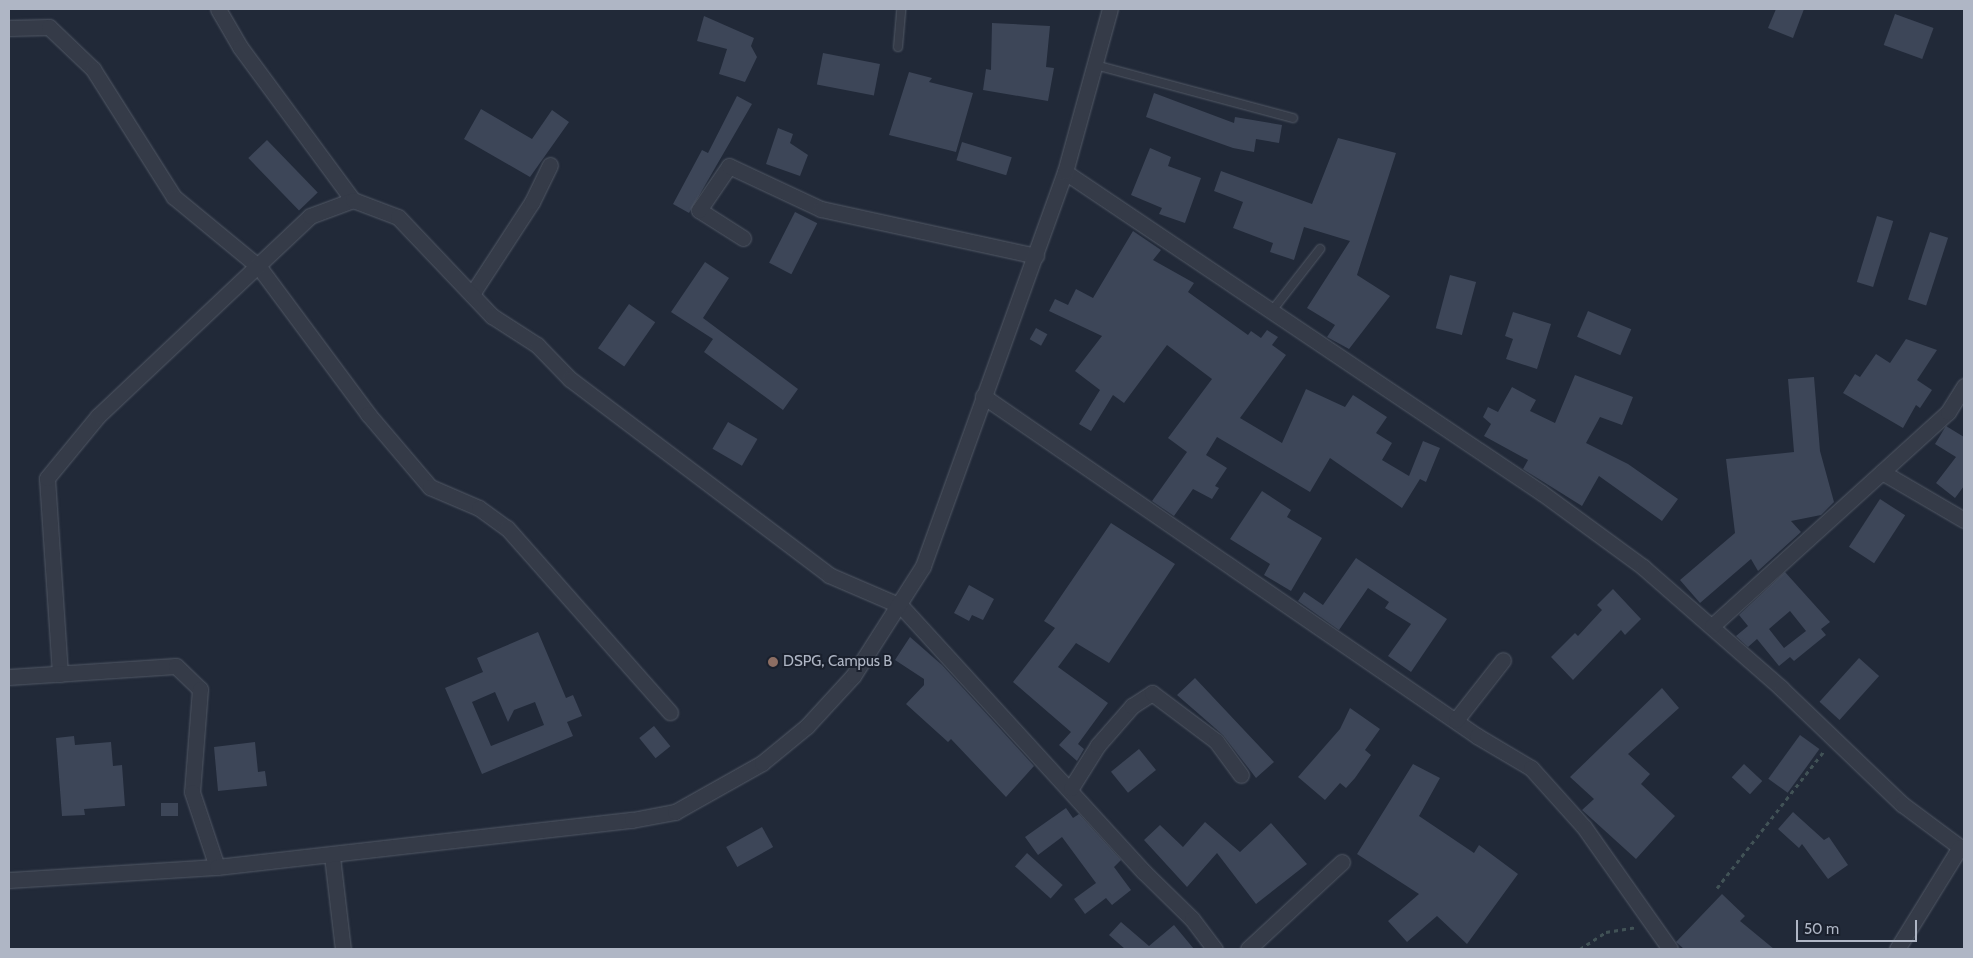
<!DOCTYPE html>
<html>
<head>
<meta charset="utf-8">
<style>
  body { margin:0 }
  #map { position:relative; width:1973px; height:958px; overflow:hidden; background:#212938; font-family:Cabin,sans-serif }
  div>[style] { position:absolute }
  [style*='--x'] { left:calc(var(--x)*1px); top:calc(var(--y)*1px); width:calc(var(--w)*1px); rotate:calc(var(--a)*1deg) }
  .building>* { inset:0; background:#3d4658; transform-origin:0 0 }
  .path>* { height:3px; margin-top:-1.5px; transform-origin:0; background:repeating-linear-gradient(90deg,#415256 0 4px,transparent 0 8px) }
  .roads { filter:drop-shadow(0 0 1px #525966) drop-shadow(0 0 1px #525966) }
  .service>* { height:8px; margin:-4px; padding:0 4px; transform-origin:4px; border-radius:4px; background:#353b48 }
  .minor>* { height:15px; margin:-7.5px; padding:0 7.5px; transform-origin:7.5px; border-radius:7.5px; background:#353b48 }
  .dots>* { width:14px; height:14px; translate:-50% -50%; box-sizing:border-box; border:2px solid #1a202d; border-radius:50% }
  span { translate:-50% -50%; white-space:nowrap; text-align:center; line-height:1.15; -webkit-text-stroke:4px #1a202d; paint-order:stroke }
  .poi-label { font-size:15px; color:#afb6c5 }
  .left { translate:0 -50%; text-align:left }
  .frame { position:absolute; inset:0; border:10px solid #afb6c5; pointer-events:none }
  .scale { position:absolute; left:1796px; top:920px; width:121px; height:22px; box-sizing:border-box; border:2px solid #afb6c5; border-top:0; padding-left:6px; font-size:15px; line-height:18px; white-space:nowrap; color:#afb6c5; -webkit-text-stroke:4px #1a202d; paint-order:stroke }
</style>
</head>
<body>
<div id="map">
  <div class="building">
    <div style="clip-path:polygon(1776px 9px,1804px 9px,1793px 38px,1768px 28px)"></div>
    <div style="left:1895px;top:14px;width:41px;height:33px;rotate:20deg"></div>
    <div style="clip-path:polygon(704px 16px,754px 38px,751px 46px,757px 57px,745px 82px,719px 74px,727px 49px,697px 41px)"></div>
    <div style="clip-path:polygon(992px 23px,1050px 26px,1046px 67px,1054px 68px,1048px 101px,983px 90px,986px 69px,991px 70px)"></div>
    <div style="left:823px;top:53px;width:58px;height:32px;rotate:11deg"></div>
    <div style="clip-path:polygon(909px 72px,932px 78px,929px 82px,973px 93px,956px 152px,889px 135px)"></div>
    <div style="clip-path:polygon(1154px 93px,1234px 123px,1235px 117px,1282px 125px,1279px 143px,1256px 139px,1254px 152px,1233px 148px,1146px 117px)"></div>
    <div style="clip-path:polygon(737px 96px,752px 104px,689px 213px,673px 204px,702px 150px,708px 153px)"></div>
    <div style="clip-path:polygon(481px 109px,532px 139px,552px 110px,569px 122px,530px 177px,464px 139px)"></div>
    <div style="clip-path:polygon(778px 128px,793px 134px,790px 143px,808px 155px,800px 176px,766px 164px)"></div>
    <div style="clip-path:polygon(1338px 138px,1396px 153px,1357px 275px,1390px 296px,1349px 349px,1327px 337px,1335px 325px,1307px 308px,1350px 241px,1304px 227px,1294px 260px,1270px 252px,1273px 243px,1233px 228px,1243px 202px,1214px 191px,1221px 171px,1312px 204px)"></div>
    <div style="left:267px;top:140px;width:73px;height:26px;rotate:46deg"></div>
    <div style="left:962px;top:142px;width:52px;height:19px;rotate:17deg"></div>
    <div style="clip-path:polygon(1150px 148px,1171px 157px,1168px 166px,1201px 178px,1185px 223px,1159px 214px,1162px 208px,1131px 195px)"></div>
    <div style="left:795px;top:212px;width:25px;height:57px;rotate:27deg"></div>
    <div style="left:1877px;top:216px;width:17px;height:69px;rotate:17deg"></div>
    <div style="clip-path:polygon(1133px 231px,1161px 250px,1153px 260px,1194px 283px,1188px 292px,1248px 335px,1251px 331px,1261px 338px,1267px 330px,1278px 337px,1272px 345px,1286px 355px,1240px 418px,1282px 443px,1306px 389px,1345px 407px,1353px 395px,1387px 417px,1376px 433px,1392px 443px,1382px 460px,1409px 476px,1423px 441px,1440px 448px,1426px 482px,1420px 479px,1402px 508px,1330px 458px,1310px 492px,1217px 437px,1206px 455px,1227px 468px,1215px 486px,1219px 488px,1212px 499px,1193px 489px,1174px 516px,1152px 501px,1187px 452px,1168px 438px,1212px 379px,1167px 345px,1124px 403px,1113px 395px,1091px 431px,1079px 424px,1100px 390px,1075px 371px,1102px 336px,1049px 311px,1055px 299px,1068px 305px,1076px 289px,1093px 298px)"></div>
    <div style="left:1930px;top:232px;width:19px;height:71px;rotate:18deg"></div>
    <div style="clip-path:polygon(705px 262px,729px 278px,703px 318px,798px 389px,783px 410px,704px 352px,713px 339px,671px 312px)"></div>
    <div style="left:1450px;top:275px;width:27px;height:55px;rotate:15deg"></div>
    <div style="left:629px;top:304px;width:32px;height:54px;rotate:35deg"></div>
    <div style="left:1588px;top:311px;width:47px;height:28px;rotate:23deg"></div>
    <div style="clip-path:polygon(1513px 312px,1551px 324px,1537px 369px,1506px 359px,1513px 339px,1505px 336px)"></div>
    <div style="left:1036px;top:328px;width:13px;height:13px;rotate:29deg"></div>
    <div style="clip-path:polygon(1906px 339px,1937px 350px,1917px 380px,1932px 390px,1920px 408px,1916px 405px,1903px 428px,1843px 393px,1855px 374px,1860px 377px,1876px 354px,1890px 363px)"></div>
    <div style="clip-path:polygon(1575px 375px,1633px 397px,1622px 425px,1600px 417px,1586px 443px,1628px 464px,1678px 499px,1662px 521px,1599px 476px,1582px 506px,1523px 469px,1528px 460px,1484px 436px,1491px 424px,1483px 417px,1488px 407px,1498px 412px,1512px 387px,1536px 400px,1530px 411px,1555px 423px)"></div>
    <div style="clip-path:polygon(1814px 377px,1820px 451px,1834px 502px,1821px 515px,1791px 521px,1801px 532px,1758px 571px,1751px 559px,1700px 603px,1680px 580px,1735px 533px,1726px 459px,1794px 452px,1788px 379px)"></div>
    <div style="left:728px;top:422px;width:34px;height:31px;rotate:30deg"></div>
    <div style="clip-path:polygon(1946px 426px,1964px 437px,1964px 486px,1955px 498px,1936px 483px,1956px 457px,1935px 444px)"></div>
    <div style="clip-path:polygon(1262px 491px,1291px 510px,1287px 517px,1322px 538px,1291px 591px,1264px 575px,1270px 564px,1230px 539px)"></div>
    <div style="left:1880px;top:499px;width:30px;height:57px;rotate:33deg"></div>
    <div style="clip-path:polygon(1111px 523px,1175px 564px,1109px 663px,1076px 643px,1058px 667px,1108px 703px,1078px 744px,1084px 749px,1077px 761px,1059px 745px,1071px 732px,1013px 682px,1055px 628px,1044px 621px)"></div>
    <div style="clip-path:polygon(1356px 558px,1447px 619px,1411px 672px,1388px 656px,1411px 624px,1385px 608px,1389px 602px,1368px 588px,1339px 630px,1298px 601px,1304px 592px,1323px 605px)"></div>
    <div style="clip-path:polygon(evenodd,1785px 572px,1830px 622px,1821px 629px,1826px 635px,1794px 661px,1790px 657px,1779px 666px,1757px 639px,1748px 647px,1736px 636px,1748px 626px,1739px 615px,1785px 572px,1790px 611px,1806px 631px,1784px 648px,1769px 629px,1790px 611px)"></div>
    <div style="clip-path:polygon(969px 585px,994px 599px,983px 620px,972px 615px,969px 621px,954px 613px)"></div>
    <div style="clip-path:polygon(1613px 589px,1641px 619px,1625px 635px,1621px 630px,1573px 680px,1551px 657px,1575px 633px,1578px 636px,1602px 610px,1597px 605px)"></div>
    <div style="clip-path:polygon(evenodd,538px 632px,566px 698px,573px 695px,582px 716px,567px 722px,573px 736px,482px 774px,445px 688px,483px 672px,477px 658px,538px 632px,495px 692px,508px 722px,514px 710px,535px 702px,544px 725px,491px 746px,472px 702px,495px 692px)"></div>
    <div style="clip-path:polygon(910px 637px,942px 665px,1034px 766px,1006px 797px,951px 739px,948px 742px,906px 704px,924px 685px,924px 679px,895px 660px)"></div>
    <div style="left:1859px;top:658px;width:27px;height:59px;rotate:42deg"></div>
    <div style="clip-path:polygon(1195px 678px,1274px 762px,1256px 778px,1223px 735px,1177px 695px)"></div>
    <div style="clip-path:polygon(1662px 688px,1679px 708px,1628px 754px,1650px 774px,1641px 784px,1675px 816px,1636px 859px,1582px 810px,1594px 799px,1570px 777px)"></div>
    <div style="clip-path:polygon(1350px 708px,1380px 729px,1365px 750px,1371px 755px,1355px 778px,1346px 788px,1340px 783px,1325px 800px,1298px 777px,1340px 729px)"></div>
    <div style="left:654px;top:726px;width:26px;height:19px;rotate:51deg"></div>
    <div style="left:1800px;top:735px;width:24px;height:54px;rotate:36deg"></div>
    <div style="clip-path:polygon(74px 736px,75px 745px,111px 742px,113px 766px,122px 765px,125px 806px,84px 809px,85px 815px,62px 816px,56px 738px)"></div>
    <div style="clip-path:polygon(255px 742px,258px 772px,265px 771px,267px 786px,218px 791px,214px 747px)"></div>
    <div style="left:1139px;top:749px;width:27px;height:36px;rotate:51deg"></div>
    <div style="clip-path:polygon(1413px 764px,1440px 778px,1419px 816px,1474px 853px,1479px 845px,1518px 874px,1467px 944px,1437px 916px,1407px 942px,1388px 921px,1419px 894px,1357px 854px)"></div>
    <div style="left:1744px;top:764px;width:25px;height:18px;rotate:43deg"></div>
    <div style="left:178px;top:803px;width:13px;height:17px;rotate:90deg"></div>
    <div style="clip-path:polygon(1066px 808px,1073px 818px,1079px 814px,1121px 860px,1114px 867px,1131px 890px,1112px 905px,1106px 898px,1085px 914px,1074px 899px,1096px 883px,1062px 837px,1038px 855px,1025px 837px)"></div>
    <div style="clip-path:polygon(1793px 812px,1824px 840px,1829px 837px,1848px 865px,1828px 879px,1802px 844px,1799px 848px,1778px 829px)"></div>
    <div style="clip-path:polygon(1205px 822px,1240px 852px,1271px 823px,1307px 864px,1256px 904px,1217px 853px,1187px 887px,1144px 840px,1160px 825px,1183px 847px)"></div>
    <div style="left:762px;top:827px;width:23px;height:41px;rotate:61deg"></div>
    <div style="left:1027px;top:853px;width:48px;height:18px;rotate:42deg"></div>
    <div style="clip-path:polygon(1722px 894px,1745px 916px,1740px 921px,1774px 949px,1684px 949px,1676px 942px)"></div>
    <div style="clip-path:polygon(1121px 922px,1149px 946px,1174px 925px,1194px 949px,1125px 949px,1109px 935px)"></div>
  </div>
  <div class="path">
    <div style="--x:1717;--y:888;--w:175;--a:-52"></div>
    <div style="--x:1580;--y:949;--w:31;--a:-33"></div>
    <div style="--x:1606;--y:932;--w:30;--a:-9"></div>
  </div>
  <div class="roads">
    <div class="service">
      <div style="--x:898;--y:47;--w:38;--a:-85"></div>
      <div style="--x:1095;--y:65;--w:205;--a:15"></div>
      <div style="--x:1271;--y:312;--w:80;--a:-52.1"></div>
    </div>
    <div class="minor">
      <div style="--x:218;--y:9;--w:44;--a:59.9"></div>
      <div style="--x:240;--y:47;--w:190;--a:53.6"></div>
      <div style="--x:9;--y:28;--w:40;--a:-1.4"></div>
      <div style="--x:49;--y:27;--w:61;--a:43.7"></div>
      <div style="--x:93;--y:69;--w:151;--a:57.7"></div>
      <div style="--x:174;--y:197;--w:110;--a:39.5"></div>
      <div style="--x:259;--y:267;--w:183;--a:53.4"></div>
      <div style="--x:368;--y:414;--w:96;--a:49.7"></div>
      <div style="--x:430;--y:487;--w:53;--a:23.2"></div>
      <div style="--x:479;--y:508;--w:34;--a:36"></div>
      <div style="--x:507;--y:528;--w:246;--a:48.5"></div>
      <div style="--x:1065;--y:172;--w:575;--a:33.94"></div>
      <div style="--x:1542;--y:493;--w:125;--a:36.2"></div>
      <div style="--x:1643;--y:567;--w:184;--a:41.2"></div>
      <div style="--x:1781;--y:688;--w:168;--a:43.8"></div>
      <div style="--x:1902;--y:804;--w:72;--a:36.6"></div>
      <div style="--x:1960;--y:847;--w:120;--a:121.7"></div>
      <div style="--x:743;--y:238;--w:52;--a:-147.5"></div>
      <div style="--x:699;--y:210;--w:53;--a:-55.7"></div>
      <div style="--x:729;--y:166;--w:102;--a:25.1"></div>
      <div style="--x:821;--y:209;--w:220;--a:12.3"></div>
      <div style="--x:472;--y:294;--w:110;--a:-56.9"></div>
      <div style="--x:532;--y:202;--w:41;--a:-64.1"></div>
      <div style="--x:983;--y:396;--w:600;--a:34.54"></div>
      <div style="--x:1477;--y:736;--w:63;--a:30.7"></div>
      <div style="--x:1531;--y:768;--w:79;--a:48.1"></div>
      <div style="--x:1584;--y:827;--w:149;--a:54.8"></div>
      <div style="--x:1882;--y:472;--w:95;--a:30.3"></div>
      <div style="--x:1712;--y:626;--w:319;--a:-42.2"></div>
      <div style="--x:1948;--y:412;--w:31;--a:-58"></div>
      <div style="--x:60;--y:674;--w:196;--a:-93.8"></div>
      <div style="--x:47;--y:478;--w:80;--a:-50.6"></div>
      <div style="--x:98;--y:416;--w:291;--a:-43.3"></div>
      <div style="--x:310;--y:216;--w:46;--a:-20.4"></div>
      <div style="--x:353;--y:200;--w:48;--a:20.7"></div>
      <div style="--x:398;--y:217;--w:137;--a:46.5"></div>
      <div style="--x:492;--y:316;--w:54;--a:32.8"></div>
      <div style="--x:537;--y:345;--w:47;--a:45.9"></div>
      <div style="--x:570;--y:379;--w:325;--a:37.1"></div>
      <div style="--x:829;--y:575;--w:78;--a:23.3"></div>
      <div style="--x:901;--y:606;--w:360;--a:47.6"></div>
      <div style="--x:1144;--y:872;--w:67;--a:44.4"></div>
      <div style="--x:1192;--y:919;--w:38;--a:53"></div>
      <div style="--x:9;--y:677;--w:167;--a:-3.8"></div>
      <div style="--x:176;--y:666;--w:33;--a:44"></div>
      <div style="--x:200;--y:689;--w:103;--a:94.4"></div>
      <div style="--x:192;--y:792;--w:79;--a:71.6"></div>
      <div style="--x:1456;--y:720;--w:76;--a:-51.9"></div>
      <div style="--x:1071;--y:788;--w:51;--a:-57.9"></div>
      <div style="--x:1098;--y:745;--w:52;--a:-48.9"></div>
      <div style="--x:1132;--y:706;--w:24;--a:-33"></div>
      <div style="--x:1152;--y:693;--w:80;--a:36.9"></div>
      <div style="--x:1216;--y:741;--w:42;--a:53.7"></div>
      <div style="--x:332;--y:856;--w:94;--a:83.3"></div>
      <div style="--x:9;--y:880;--w:208;--a:-3.6"></div>
      <div style="--x:217;--y:867;--w:418;--a:-6.5"></div>
      <div style="--x:632;--y:820;--w:44;--a:-10.5"></div>
      <div style="--x:675;--y:812;--w:100;--a:-29.4"></div>
      <div style="--x:762;--y:763;--w:58;--a:-39.4"></div>
      <div style="--x:807;--y:726;--w:68;--a:-47.4"></div>
      <div style="--x:853;--y:676;--w:130;--a:-57.5"></div>
      <div style="--x:923;--y:566;--w:419;--a:-70.2"></div>
      <div style="--x:1065;--y:172;--w:169;--a:-74.6"></div>
      <div style="--x:1248;--y:949;--w:128;--a:-42.8"></div>
    </div>
  </div>
  <div class="dots">
    <div style="left:773px;top:662px;background:#8d6e63"></div>
  </div>
  <div class="poi-label">
    <span class="left" style="left:783px;top:662px">DSPG, Campus B</span>
  </div>
  <div class="frame"></div>
  <div class="scale">50 m</div>
</div>
</body>
</html>
